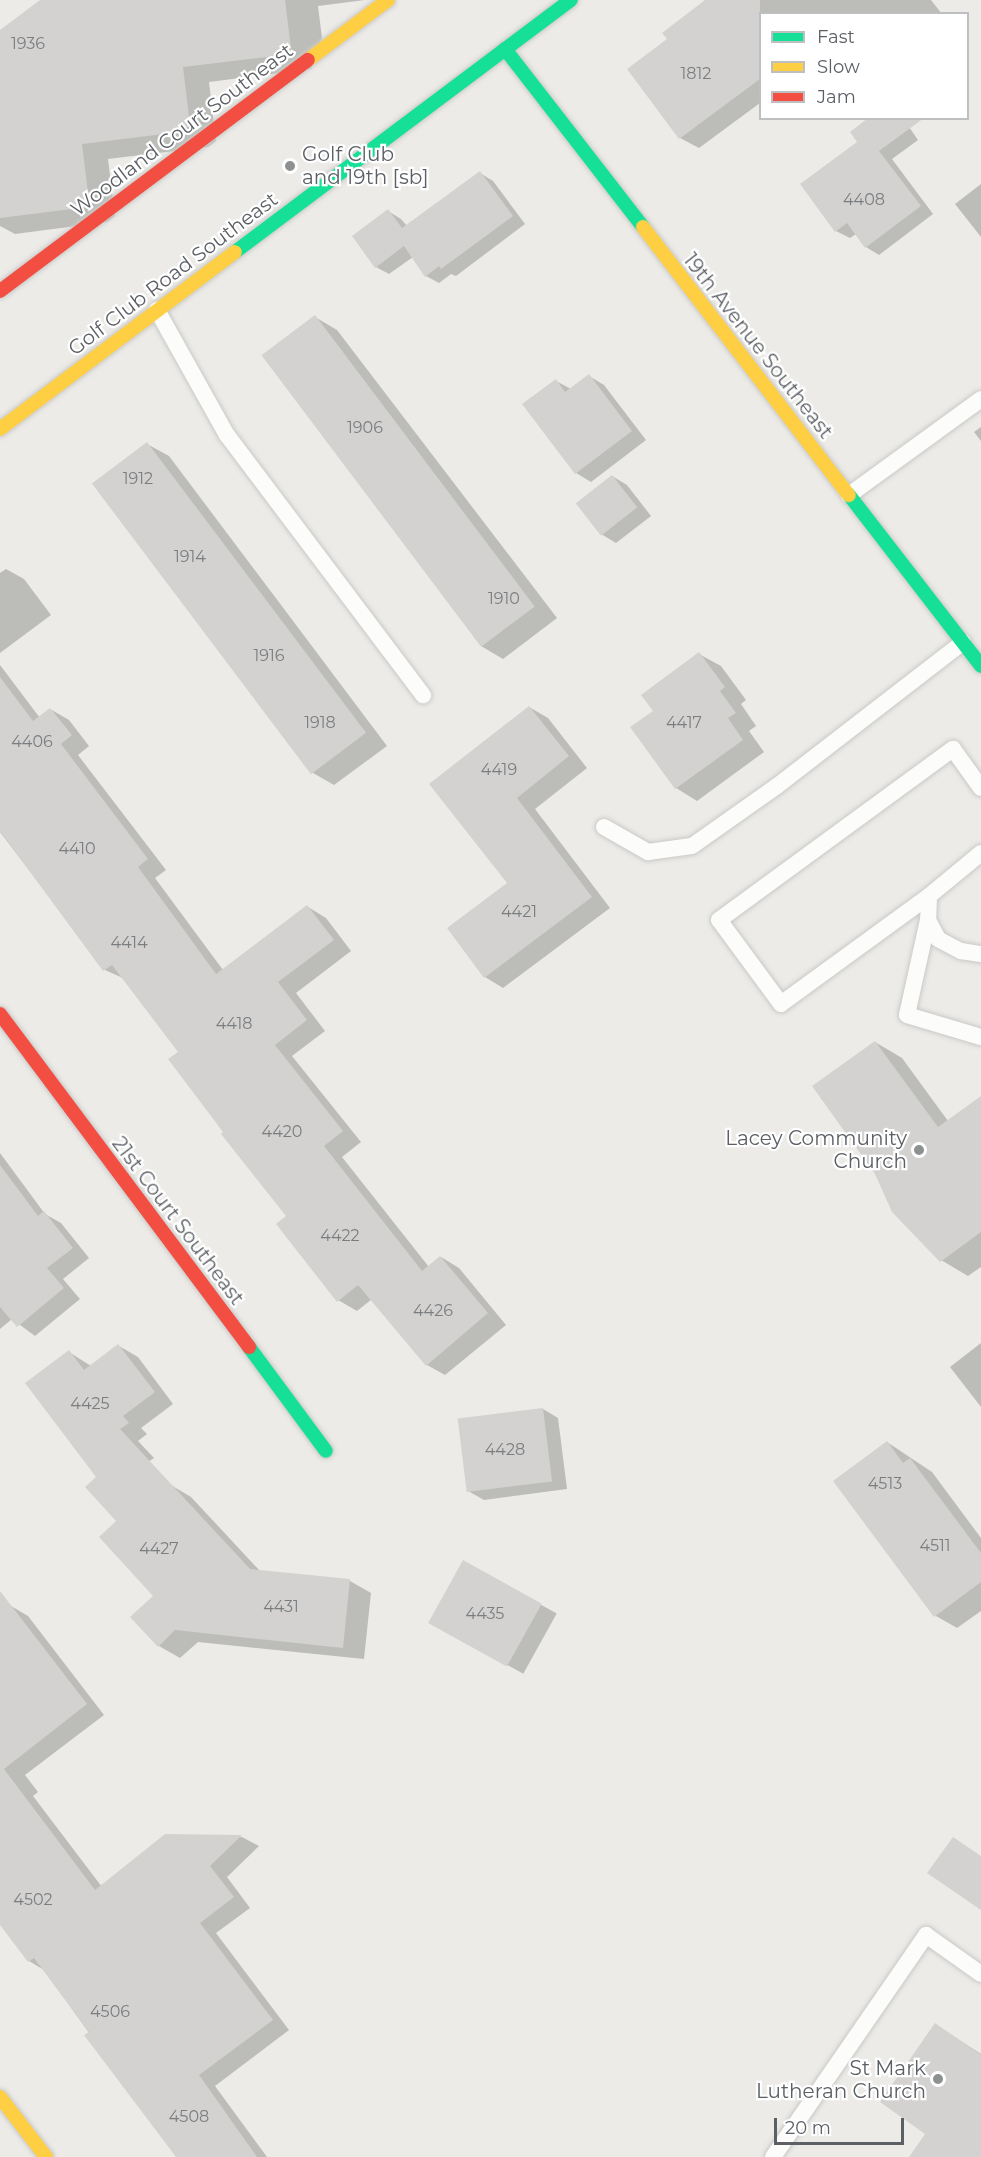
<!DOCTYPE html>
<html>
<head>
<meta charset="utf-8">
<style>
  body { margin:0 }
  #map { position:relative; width:981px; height:2157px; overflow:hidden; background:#ecebe7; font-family:Montserrat,sans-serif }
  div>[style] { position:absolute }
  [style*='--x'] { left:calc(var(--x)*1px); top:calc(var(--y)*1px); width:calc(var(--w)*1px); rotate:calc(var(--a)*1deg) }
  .shadow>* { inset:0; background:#0003; transform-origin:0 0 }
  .building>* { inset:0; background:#d3d2d0; transform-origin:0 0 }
  .roads { filter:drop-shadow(0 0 2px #c9c9c9) drop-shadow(0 0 2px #c9c9c9) }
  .lane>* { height:16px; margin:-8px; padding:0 8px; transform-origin:8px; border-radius:8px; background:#fcfcfb }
  .fast>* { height:14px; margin:-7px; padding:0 7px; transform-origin:7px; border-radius:7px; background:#16e098 }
  .slow>* { height:14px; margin:-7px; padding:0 7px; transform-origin:7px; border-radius:7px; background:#ffcf43 }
  .jam>* { height:14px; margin:-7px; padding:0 7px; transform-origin:7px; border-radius:7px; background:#f24e42 }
  .dots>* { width:16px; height:16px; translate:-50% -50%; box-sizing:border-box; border:3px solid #fff; border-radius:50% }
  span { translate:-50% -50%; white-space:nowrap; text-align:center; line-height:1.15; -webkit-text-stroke:4.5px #fff; paint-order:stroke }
  .number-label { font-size:16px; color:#7b7e81 }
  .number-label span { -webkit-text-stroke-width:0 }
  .street-label { font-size:20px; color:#5c6065 }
  .poi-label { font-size:20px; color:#5c6065 }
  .left { translate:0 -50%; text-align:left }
  .right { translate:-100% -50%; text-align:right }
  .legend { position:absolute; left:759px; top:12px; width:210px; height:108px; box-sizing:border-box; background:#fff; border:2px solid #bebfc1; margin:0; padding:8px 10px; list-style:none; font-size:18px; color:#5c6065 }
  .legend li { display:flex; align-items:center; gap:12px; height:30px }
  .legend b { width:30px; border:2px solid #bebfc1 }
  .scale { position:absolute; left:774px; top:2118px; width:130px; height:27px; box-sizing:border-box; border:3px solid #5c6065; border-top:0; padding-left:8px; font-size:18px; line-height:21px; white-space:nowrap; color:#5c6065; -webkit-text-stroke:4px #fff; paint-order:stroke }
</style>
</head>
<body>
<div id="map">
  <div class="shadow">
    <div style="clip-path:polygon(42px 0,365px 0,318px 6px,322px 38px,311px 69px,209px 82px,216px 141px,208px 147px,108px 159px,115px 216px,107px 222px,15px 234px,0 226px,0 32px)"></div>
    <div style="clip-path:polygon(707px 0,931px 0,942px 14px,760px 14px,760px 103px,699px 148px,680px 138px,669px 40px)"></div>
    <div style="clip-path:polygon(903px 118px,918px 140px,892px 159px,933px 214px,879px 255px,866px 247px,856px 234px,850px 238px,836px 231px,859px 143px)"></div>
    <div style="clip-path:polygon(480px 173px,493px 181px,525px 224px,456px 276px,451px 274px,439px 283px,426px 276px,413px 257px,389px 274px,376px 267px,388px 211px,401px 219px,407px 226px)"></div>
    <div style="clip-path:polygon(981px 184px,981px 237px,955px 204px)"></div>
    <div style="clip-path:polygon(315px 317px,337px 330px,557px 618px,503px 659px,481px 646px,264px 357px)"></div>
    <div style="clip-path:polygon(589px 376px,604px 385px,646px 440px,591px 482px,576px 473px,556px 381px,571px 389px)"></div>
    <div style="clip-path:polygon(981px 427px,981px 441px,974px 432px)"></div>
    <div style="clip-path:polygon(147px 444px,169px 456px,387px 746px,334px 785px,313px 773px)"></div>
    <div style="clip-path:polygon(612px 476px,627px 485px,651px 516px,616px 543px,601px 534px)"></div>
    <div style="clip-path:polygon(6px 569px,24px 579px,51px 615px,0 653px,0 573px)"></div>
    <div style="clip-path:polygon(699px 654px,721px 666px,746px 700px,741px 704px,756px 726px,749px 731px,764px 752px,697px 801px,676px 788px,655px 711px)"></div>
    <div style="clip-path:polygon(0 665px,40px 718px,50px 709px,69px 720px,89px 746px,78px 755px,166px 870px,155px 878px,223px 970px,308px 907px,326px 918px,351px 951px,296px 993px,325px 1031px,292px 1056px,361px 1142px,342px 1157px,429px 1267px,441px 1257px,459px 1268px,506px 1325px,445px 1375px,427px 1365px,372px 1299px,357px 1311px,338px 1300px,289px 1216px,225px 1133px,180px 1052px,125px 979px,105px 970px,0 832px)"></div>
    <div style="clip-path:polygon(529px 707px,548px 718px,587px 768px,535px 809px,610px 908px,503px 988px,485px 977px,509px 883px,431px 784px)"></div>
    <div style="clip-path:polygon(875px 1042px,902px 1058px,948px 1121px,981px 1098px,981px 1267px,968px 1276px,941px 1260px)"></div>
    <div style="clip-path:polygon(0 1153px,45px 1214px,61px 1223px,89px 1258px,63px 1279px,80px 1299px,35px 1336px,12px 1319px,0 1329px)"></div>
    <div style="clip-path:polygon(981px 1343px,981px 1407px,950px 1367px)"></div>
    <div style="clip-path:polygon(119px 1346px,138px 1357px,173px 1404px,141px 1428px,147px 1434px,138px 1441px,154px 1458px,114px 1485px,69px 1352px,91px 1366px)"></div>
    <div style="clip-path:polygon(543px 1409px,558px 1418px,567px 1489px,484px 1500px,468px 1491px)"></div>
    <div style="clip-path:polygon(887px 1442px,932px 1472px,981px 1538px,981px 1611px,957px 1628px,936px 1616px)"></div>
    <div style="clip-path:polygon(169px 1484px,191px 1497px,261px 1572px,350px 1581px,371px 1593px,364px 1659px,198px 1642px,180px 1658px,159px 1646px,155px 1596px)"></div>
    <div style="left:464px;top:1562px;width:106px;height:69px;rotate:29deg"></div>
    <div style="clip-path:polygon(11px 1606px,28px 1616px,104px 1715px,25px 1775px,38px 1792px,33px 1796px,102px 1887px,167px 1836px,242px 1837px,259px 1846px,227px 1877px,250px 1908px,216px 1933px,289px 2030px,215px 2086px,267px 2157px,178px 2157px,44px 1970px,29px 1961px,0 1922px,0 1614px)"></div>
    <div style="clip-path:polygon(936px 2025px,981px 2054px,981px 2157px,911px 2157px,927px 2134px)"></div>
  </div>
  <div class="building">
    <div style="clip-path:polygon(40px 0,285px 0,291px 49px,284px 55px,183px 67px,190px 125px,180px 132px,82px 144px,89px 201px,80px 208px,0 218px,0 30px)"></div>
    <div style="clip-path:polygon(705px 0,760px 0,760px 79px,679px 139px,627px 69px,667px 39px,662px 33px)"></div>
    <div style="clip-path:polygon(868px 118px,924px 118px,879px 151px,921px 206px,865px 248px,847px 223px,835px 232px,800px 184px,857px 142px,850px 132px)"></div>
    <div style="clip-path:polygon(480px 171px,513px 216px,441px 269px,439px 266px,425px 277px,404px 246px,375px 268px,352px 236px,388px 209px,402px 228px)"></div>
    <div style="left:315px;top:315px;width:365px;height:67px;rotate:53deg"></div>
    <div style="clip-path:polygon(589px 374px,632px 431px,575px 474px,522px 404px,556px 379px,565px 392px)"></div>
    <div style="left:147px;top:442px;width:364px;height:69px;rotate:53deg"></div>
    <div style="left:612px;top:475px;width:41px;height:46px;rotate:52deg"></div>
    <div style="clip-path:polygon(699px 652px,725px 687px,720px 691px,736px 713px,728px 718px,743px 740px,675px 789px,630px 727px,653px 711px,641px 695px)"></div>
    <div style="clip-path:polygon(0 677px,33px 721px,50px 708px,72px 735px,61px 744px,148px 859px,138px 867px,216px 974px,307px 905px,334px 940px,278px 982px,307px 1020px,275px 1045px,343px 1131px,324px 1146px,422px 1271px,440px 1256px,488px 1313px,426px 1366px,358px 1285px,337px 1302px,276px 1224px,286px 1216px,221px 1134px,223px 1132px,168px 1059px,178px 1052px,112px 965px,103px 971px,0 831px)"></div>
    <div style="clip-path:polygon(529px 706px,569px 756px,517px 798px,592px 897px,484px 978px,447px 928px,507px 883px,429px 784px)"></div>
    <div style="clip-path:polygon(875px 1041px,938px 1127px,981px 1096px,981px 1232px,940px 1262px,892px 1212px,875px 1174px,812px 1086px)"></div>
    <div style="clip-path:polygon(0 1165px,38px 1216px,44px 1211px,73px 1248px,47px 1268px,64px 1288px,17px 1327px,0 1307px)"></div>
    <div style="clip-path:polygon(118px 1344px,155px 1392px,123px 1416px,129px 1423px,120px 1429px,250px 1569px,350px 1579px,343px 1648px,175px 1630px,158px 1647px,130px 1617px,153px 1596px,99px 1537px,116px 1521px,85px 1487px,96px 1477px,25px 1383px,69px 1350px,84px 1370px)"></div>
    <div style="left:543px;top:1408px;width:74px;height:86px;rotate:83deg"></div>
    <div style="clip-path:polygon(887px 1441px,903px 1463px,910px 1458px,981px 1553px,981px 1582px,934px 1617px,833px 1481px)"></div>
    <div style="left:463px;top:1560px;width:90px;height:72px;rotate:29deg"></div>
    <div style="clip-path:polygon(0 1591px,87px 1704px,4px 1769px,95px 1890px,165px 1834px,242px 1835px,210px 1866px,234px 1897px,200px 1923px,273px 2020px,199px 2075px,257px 2157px,176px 2157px,84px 2035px,89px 2032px,34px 1958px,28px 1962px,0 1925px)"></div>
    <div style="clip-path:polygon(953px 1837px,981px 1856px,981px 1910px,927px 1873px)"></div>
    <div style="clip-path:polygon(935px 2023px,981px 2055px,981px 2157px,909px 2157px,925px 2134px,880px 2102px)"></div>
  </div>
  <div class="roads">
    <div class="lane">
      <div style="--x:157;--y:310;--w:143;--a:60.8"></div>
      <div style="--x:227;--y:435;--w:326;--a:53"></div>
      <div style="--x:849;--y:495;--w:163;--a:-36"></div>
      <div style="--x:604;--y:827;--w:51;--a:29.6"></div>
      <div style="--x:648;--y:852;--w:44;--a:-7.8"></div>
      <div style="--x:692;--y:846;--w:104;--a:-35.2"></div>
      <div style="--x:777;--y:786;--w:235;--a:-37.7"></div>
      <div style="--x:981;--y:853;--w:67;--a:140.4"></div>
      <div style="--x:929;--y:896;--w:24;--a:92"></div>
      <div style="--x:928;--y:920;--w:21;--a:62"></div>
      <div style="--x:938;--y:939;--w:26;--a:28"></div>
      <div style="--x:961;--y:951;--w:20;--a:9"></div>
      <div style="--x:929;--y:896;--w:183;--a:143.9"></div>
      <div style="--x:781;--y:1004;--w:104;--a:-126.4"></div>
      <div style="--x:719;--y:920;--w:290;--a:-36.2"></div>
      <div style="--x:953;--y:749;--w:48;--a:54.3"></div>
      <div style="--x:928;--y:920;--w:97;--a:102.5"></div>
      <div style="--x:907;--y:1015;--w:77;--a:16.6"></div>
      <div style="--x:773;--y:2157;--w:270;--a:-55.4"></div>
      <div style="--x:926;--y:1935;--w:67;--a:35.3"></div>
    </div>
    <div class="fast">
      <div style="--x:505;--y:49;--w:225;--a:52.2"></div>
      <div style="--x:235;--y:252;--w:420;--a:-36.9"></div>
      <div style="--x:849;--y:495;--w:216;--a:52.3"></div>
      <div style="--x:249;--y:1347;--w:129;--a:53.5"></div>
    </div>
    <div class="slow">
      <div style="--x:308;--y:60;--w:100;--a:-36.9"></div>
      <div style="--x:643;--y:227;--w:338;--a:52.5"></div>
      <div style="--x:0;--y:429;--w:294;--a:-37"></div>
      <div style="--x:0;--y:2097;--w:76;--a:52.5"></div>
    </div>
    <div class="jam">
      <div style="--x:0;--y:291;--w:385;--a:-36.9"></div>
      <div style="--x:0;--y:1014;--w:416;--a:53.2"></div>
    </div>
  </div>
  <div class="dots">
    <div style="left:290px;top:166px;background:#8e9192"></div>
    <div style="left:919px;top:1150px;background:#8e9192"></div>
    <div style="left:938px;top:2079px;background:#8e9192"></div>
  </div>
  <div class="number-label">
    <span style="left:28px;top:44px">1936</span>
    <span style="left:696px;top:74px">1812</span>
    <span style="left:864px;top:200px">4408</span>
    <span style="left:365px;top:428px">1906</span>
    <span style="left:138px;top:479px">1912</span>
    <span style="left:190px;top:557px">1914</span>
    <span style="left:504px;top:599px">1910</span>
    <span style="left:269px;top:656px">1916</span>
    <span style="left:320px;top:723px">1918</span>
    <span style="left:684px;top:723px">4417</span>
    <span style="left:32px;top:742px">4406</span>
    <span style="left:499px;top:770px">4419</span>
    <span style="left:77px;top:849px">4410</span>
    <span style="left:519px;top:912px">4421</span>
    <span style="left:129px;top:943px">4414</span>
    <span style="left:234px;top:1024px">4418</span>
    <span style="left:282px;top:1132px">4420</span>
    <span style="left:340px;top:1236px">4422</span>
    <span style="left:433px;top:1311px">4426</span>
    <span style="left:90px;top:1404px">4425</span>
    <span style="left:505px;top:1450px">4428</span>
    <span style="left:885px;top:1484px">4513</span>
    <span style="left:935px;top:1546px">4511</span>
    <span style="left:159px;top:1549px">4427</span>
    <span style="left:281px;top:1607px">4431</span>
    <span style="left:485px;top:1614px">4435</span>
    <span style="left:33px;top:1900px">4502</span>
    <span style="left:110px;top:2012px">4506</span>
    <span style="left:189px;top:2117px">4508</span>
  </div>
  <div class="street-label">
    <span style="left:182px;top:130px;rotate:-37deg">Woodland Court Southeast</span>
    <span style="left:173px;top:274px;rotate:-37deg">Golf Club Road Southeast</span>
    <span style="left:758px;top:346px;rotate:52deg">19th Avenue Southeast</span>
    <span style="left:178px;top:1221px;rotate:53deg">21st Court Southeast</span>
  </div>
  <div class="poi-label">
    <span class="left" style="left:302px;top:166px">Golf Club<br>and 19th [sb]</span>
    <span class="right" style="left:907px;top:1150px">Lacey Community<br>Church</span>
    <span class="right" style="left:926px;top:2080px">St Mark<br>Lutheran Church</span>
  </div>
  <ul class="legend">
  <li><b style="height:8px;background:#16e098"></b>Fast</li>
  <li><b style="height:8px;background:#ffcf43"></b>Slow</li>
  <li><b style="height:8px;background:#f24e42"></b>Jam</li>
  </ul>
  <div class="scale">20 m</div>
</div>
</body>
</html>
